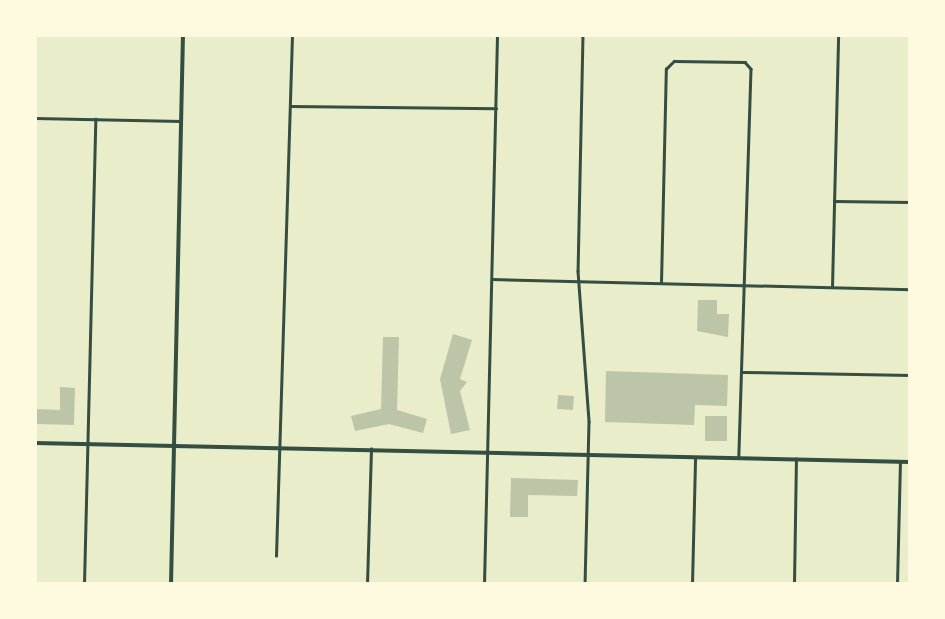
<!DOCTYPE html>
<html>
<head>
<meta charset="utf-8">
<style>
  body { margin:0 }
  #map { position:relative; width:945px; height:619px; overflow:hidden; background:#e9edc9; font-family:"Public Sans",sans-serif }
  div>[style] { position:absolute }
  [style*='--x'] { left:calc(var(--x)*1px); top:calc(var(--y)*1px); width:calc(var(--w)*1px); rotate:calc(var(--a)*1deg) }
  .building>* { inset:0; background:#bcc5a7; transform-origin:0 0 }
  .minor>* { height:2.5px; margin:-1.25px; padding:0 1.25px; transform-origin:1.25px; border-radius:1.25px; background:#344e41 }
  .tertiary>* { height:3.5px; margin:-1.75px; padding:0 1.75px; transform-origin:1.75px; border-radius:1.75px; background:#344e41 }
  span { translate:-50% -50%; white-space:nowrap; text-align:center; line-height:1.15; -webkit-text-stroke:5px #fefae0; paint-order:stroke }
  .frame { position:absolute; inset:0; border:37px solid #fefae0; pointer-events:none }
</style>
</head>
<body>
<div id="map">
  <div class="building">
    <div style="clip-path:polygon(698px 300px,717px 300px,717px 314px,729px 314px,728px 337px,697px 331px)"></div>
    <div style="clip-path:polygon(453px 334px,472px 340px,460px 379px,467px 382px,460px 391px,470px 430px,451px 434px,440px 379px)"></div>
    <div style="clip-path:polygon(383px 337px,399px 337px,397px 410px,427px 419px,423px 433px,389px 424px,355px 431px,351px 416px,381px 409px)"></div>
    <div style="clip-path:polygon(606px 371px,728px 375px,727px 406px,695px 405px,694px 425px,605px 422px)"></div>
    <div style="clip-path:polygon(60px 387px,75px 388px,74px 425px,35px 424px,35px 409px,60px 410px)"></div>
    <div style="left:558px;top:395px;width:16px;height:14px;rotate:4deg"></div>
    <div style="left:705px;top:416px;width:22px;height:25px"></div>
    <div style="clip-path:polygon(511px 478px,578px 480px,577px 496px,528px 495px,528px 517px,510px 517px)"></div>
  </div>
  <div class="minor">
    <div style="--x:78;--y:35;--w:6;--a:0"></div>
    <div style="--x:583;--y:35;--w:236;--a:91.2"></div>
    <div style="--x:578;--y:271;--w:151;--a:85.8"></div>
    <div style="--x:589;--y:422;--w:162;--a:91.4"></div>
    <div style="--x:290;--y:106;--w:206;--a:0.6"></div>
    <div style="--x:35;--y:118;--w:146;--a:1.2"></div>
    <div style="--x:834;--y:201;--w:76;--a:0.8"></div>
    <div style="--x:492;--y:279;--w:418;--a:1.4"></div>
    <div style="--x:661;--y:283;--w:214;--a:-88.7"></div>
    <div style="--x:666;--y:69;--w:11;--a:-45"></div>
    <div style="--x:674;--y:61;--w:71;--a:0.8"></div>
    <div style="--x:745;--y:62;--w:9;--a:49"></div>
    <div style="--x:751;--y:69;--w:389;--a:91.8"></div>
    <div style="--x:832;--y:287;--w:252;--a:-88.6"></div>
    <div style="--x:743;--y:372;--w:167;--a:1"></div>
    <div style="--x:276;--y:556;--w:521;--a:-88.24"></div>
    <div style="--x:84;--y:584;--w:465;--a:-88.6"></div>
    <div style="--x:367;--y:584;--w:135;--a:-88.3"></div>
    <div style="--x:484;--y:584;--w:549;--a:-88.64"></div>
    <div style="--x:692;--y:584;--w:126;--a:-88.6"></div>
    <div style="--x:794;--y:584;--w:125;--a:-89.1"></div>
    <div style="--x:897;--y:584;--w:122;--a:-88.6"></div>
  </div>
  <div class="tertiary">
    <div style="--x:35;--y:443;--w:875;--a:1.24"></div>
    <div style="--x:171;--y:584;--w:549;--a:-88.75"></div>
  </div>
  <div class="frame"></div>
</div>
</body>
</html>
